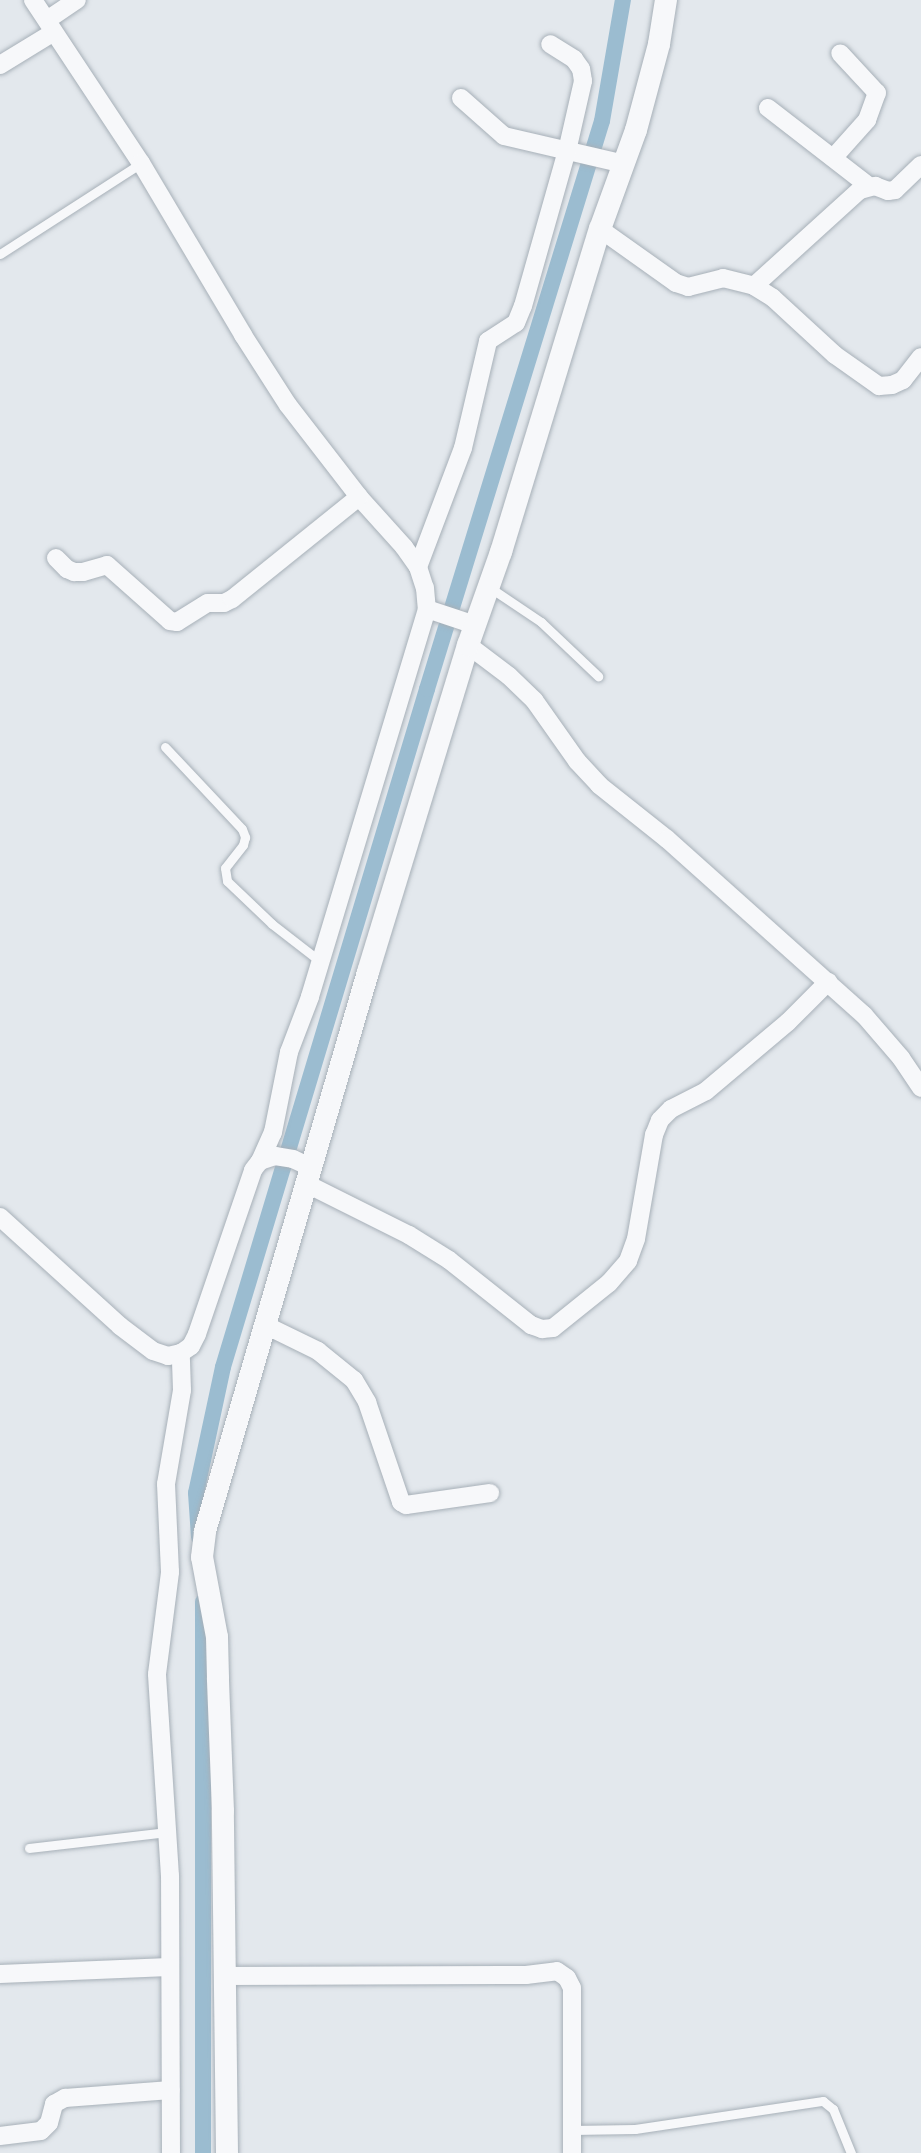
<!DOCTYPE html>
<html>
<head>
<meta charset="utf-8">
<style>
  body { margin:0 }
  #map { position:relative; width:921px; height:2153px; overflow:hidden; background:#e3e8ed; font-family:"Source Sans 3",sans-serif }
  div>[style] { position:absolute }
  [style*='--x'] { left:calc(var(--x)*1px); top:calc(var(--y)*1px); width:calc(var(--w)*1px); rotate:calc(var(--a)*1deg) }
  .canal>* { height:16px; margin:-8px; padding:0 8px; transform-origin:8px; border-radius:8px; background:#9bbcd0 }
  .roads { filter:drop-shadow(0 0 2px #a7b0b8) drop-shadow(0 0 2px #a7b0b8) }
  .service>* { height:9px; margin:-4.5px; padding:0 4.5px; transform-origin:4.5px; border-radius:4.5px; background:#f7f8fa }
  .minor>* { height:18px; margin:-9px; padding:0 9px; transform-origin:9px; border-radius:9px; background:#f7f8fa }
  .tertiary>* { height:22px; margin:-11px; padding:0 11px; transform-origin:11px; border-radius:11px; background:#f7f8fa }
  span { translate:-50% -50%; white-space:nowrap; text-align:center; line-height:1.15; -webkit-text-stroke:5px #f3f7f9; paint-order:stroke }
</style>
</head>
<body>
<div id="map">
  <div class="canal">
    <div style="--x:199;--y:1537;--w:44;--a:-93.9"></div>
    <div style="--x:196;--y:1493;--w:129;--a:-77.9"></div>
    <div style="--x:223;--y:1367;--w:708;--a:-73.25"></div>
    <div style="--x:427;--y:689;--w:594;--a:-72.88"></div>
    <div style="--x:602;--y:121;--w:123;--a:-80.2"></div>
    <div style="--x:203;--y:1602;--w:551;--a:90"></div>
  </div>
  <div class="roads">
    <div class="service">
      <div style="--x:0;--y:254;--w:168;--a:-32.8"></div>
      <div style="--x:489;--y:587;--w:63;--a:33.9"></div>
      <div style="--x:541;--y:622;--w:79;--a:43.5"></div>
      <div style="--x:165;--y:747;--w:112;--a:46.8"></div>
      <div style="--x:242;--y:829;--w:9;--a:69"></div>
      <div style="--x:245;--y:837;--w:8;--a:104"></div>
      <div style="--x:243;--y:845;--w:29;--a:128"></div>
      <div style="--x:225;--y:868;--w:13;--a:81"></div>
      <div style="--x:227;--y:881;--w:62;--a:43.7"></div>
      <div style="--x:272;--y:924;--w:62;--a:37.8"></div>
      <div style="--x:29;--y:1848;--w:139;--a:-6.6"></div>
      <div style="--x:572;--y:2130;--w:63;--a:-0.9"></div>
      <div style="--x:635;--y:2129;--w:190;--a:-8.5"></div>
      <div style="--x:823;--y:2101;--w:13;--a:39"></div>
      <div style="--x:833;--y:2109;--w:48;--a:67.8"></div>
    </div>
    <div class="minor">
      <div style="--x:33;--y:0;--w:196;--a:56.5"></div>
      <div style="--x:141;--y:163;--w:200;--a:59.3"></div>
      <div style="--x:243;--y:335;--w:83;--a:57.3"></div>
      <div style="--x:288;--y:405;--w:116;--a:52.3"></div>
      <div style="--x:359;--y:497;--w:67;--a:48"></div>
      <div style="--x:404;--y:547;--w:24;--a:55"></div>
      <div style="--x:418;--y:567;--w:22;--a:72"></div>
      <div style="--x:425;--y:588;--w:21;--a:85"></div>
      <div style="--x:427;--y:609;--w:405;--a:106.8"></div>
      <div style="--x:310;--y:997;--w:59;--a:110.9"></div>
      <div style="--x:289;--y:1052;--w:82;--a:101.3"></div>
      <div style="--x:273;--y:1132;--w:32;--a:114"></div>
      <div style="--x:47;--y:20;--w:36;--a:-34"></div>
      <div style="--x:0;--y:65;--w:63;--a:-31.4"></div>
      <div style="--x:461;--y:98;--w:57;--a:41.5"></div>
      <div style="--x:504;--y:136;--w:123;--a:13.1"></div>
      <div style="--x:768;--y:108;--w:128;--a:37.7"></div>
      <div style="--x:834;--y:157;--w:50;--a:-48.3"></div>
      <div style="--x:867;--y:120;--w:29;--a:-70"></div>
      <div style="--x:877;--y:93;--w:54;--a:-132.8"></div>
      <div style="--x:600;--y:229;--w:93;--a:35.4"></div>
      <div style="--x:676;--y:283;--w:13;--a:18"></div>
      <div style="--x:688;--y:287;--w:36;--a:-14"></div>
      <div style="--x:723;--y:278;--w:32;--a:14"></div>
      <div style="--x:754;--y:286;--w:22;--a:32"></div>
      <div style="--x:773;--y:298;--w:84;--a:42.6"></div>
      <div style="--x:835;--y:355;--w:54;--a:35.2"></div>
      <div style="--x:879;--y:386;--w:13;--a:-4"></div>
      <div style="--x:892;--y:385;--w:12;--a:-24"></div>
      <div style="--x:903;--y:380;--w:29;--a:-52"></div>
      <div style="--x:754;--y:286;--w:143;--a:-42.2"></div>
      <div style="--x:860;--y:190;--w:16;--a:-15"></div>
      <div style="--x:875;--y:186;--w:14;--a:21"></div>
      <div style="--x:888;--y:191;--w:7;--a:-8"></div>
      <div style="--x:895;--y:190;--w:36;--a:-44"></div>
      <div style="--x:56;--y:558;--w:16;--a:45"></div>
      <div style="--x:67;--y:569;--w:8;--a:23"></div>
      <div style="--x:74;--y:572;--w:9;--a:0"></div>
      <div style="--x:83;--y:572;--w:25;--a:-16"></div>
      <div style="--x:107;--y:565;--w:84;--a:41.6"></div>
      <div style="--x:170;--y:621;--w:7;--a:8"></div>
      <div style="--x:177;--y:622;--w:36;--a:-32"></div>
      <div style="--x:208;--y:603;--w:16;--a:0"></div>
      <div style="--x:224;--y:603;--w:9;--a:-27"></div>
      <div style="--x:232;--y:599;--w:163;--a:-38.8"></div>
      <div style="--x:418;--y:567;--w:127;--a:-69.3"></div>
      <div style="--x:463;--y:448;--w:110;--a:-76.8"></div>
      <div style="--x:488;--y:341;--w:33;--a:-33"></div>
      <div style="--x:516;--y:323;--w:18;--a:-68"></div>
      <div style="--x:523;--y:306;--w:161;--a:-74.2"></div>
      <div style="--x:567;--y:151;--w:72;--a:-77.1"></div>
      <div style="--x:583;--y:81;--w:12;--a:-99"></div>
      <div style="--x:581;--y:69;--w:12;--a:-125"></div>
      <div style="--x:574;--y:59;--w:28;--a:-148"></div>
      <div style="--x:427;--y:609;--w:51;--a:18.4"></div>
      <div style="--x:468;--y:645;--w:51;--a:37.1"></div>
      <div style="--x:509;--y:676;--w:35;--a:44"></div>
      <div style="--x:534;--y:700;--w:75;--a:54.8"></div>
      <div style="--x:577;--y:761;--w:33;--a:47"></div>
      <div style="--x:599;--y:785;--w:87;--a:38.5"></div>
      <div style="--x:667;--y:839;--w:264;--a:41.8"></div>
      <div style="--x:864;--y:1015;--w:57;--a:49.3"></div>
      <div style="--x:901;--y:1058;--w:36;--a:56"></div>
      <div style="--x:307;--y:1184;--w:114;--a:26.6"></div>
      <div style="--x:409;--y:1235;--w:47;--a:32"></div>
      <div style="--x:449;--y:1260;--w:105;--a:38.4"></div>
      <div style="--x:531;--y:1325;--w:12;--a:20"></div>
      <div style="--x:542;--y:1329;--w:11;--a:-5"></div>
      <div style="--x:553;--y:1328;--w:72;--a:-38.8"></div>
      <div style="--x:609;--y:1283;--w:29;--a:-49"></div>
      <div style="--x:628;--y:1261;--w:23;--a:-70"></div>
      <div style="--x:636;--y:1239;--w:106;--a:-80.2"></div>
      <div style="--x:654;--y:1135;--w:16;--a:-68"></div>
      <div style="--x:660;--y:1120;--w:16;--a:-45"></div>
      <div style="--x:671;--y:1109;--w:39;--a:-27"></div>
      <div style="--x:706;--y:1091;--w:107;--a:-40.1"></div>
      <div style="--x:788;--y:1022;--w:57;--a:-45"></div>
      <div style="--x:0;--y:1217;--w:162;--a:42.2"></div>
      <div style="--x:120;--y:1326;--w:41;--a:37.1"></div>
      <div style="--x:153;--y:1351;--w:16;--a:18"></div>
      <div style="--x:168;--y:1356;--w:13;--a:-13"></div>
      <div style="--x:181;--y:1353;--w:12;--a:-35"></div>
      <div style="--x:191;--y:1346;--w:13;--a:-63"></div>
      <div style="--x:197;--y:1334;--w:173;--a:-71.1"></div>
      <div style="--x:253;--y:1170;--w:11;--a:-52"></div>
      <div style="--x:260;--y:1161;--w:16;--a:-18"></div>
      <div style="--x:275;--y:1156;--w:18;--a:9"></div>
      <div style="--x:293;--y:1159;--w:21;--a:25"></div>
      <div style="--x:265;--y:1325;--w:59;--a:26.1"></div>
      <div style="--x:318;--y:1351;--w:46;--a:38.9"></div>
      <div style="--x:354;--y:1380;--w:26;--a:59"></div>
      <div style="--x:367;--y:1402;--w:106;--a:71.2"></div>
      <div style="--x:401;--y:1502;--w:6;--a:31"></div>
      <div style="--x:406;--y:1505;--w:85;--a:-8.1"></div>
      <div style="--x:0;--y:1974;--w:169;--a:-2.4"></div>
      <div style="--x:224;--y:1976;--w:302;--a:-0.2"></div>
      <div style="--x:526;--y:1975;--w:31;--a:-7"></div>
      <div style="--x:557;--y:1971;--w:12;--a:35"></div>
      <div style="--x:567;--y:1978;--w:11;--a:63"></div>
      <div style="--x:572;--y:1988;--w:165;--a:90"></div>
      <div style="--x:0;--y:2136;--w:41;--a:-7"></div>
      <div style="--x:41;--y:2131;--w:11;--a:-45"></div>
      <div style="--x:49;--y:2123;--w:20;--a:-75"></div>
      <div style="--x:54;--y:2104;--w:13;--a:-29"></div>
      <div style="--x:65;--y:2098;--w:106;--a:-4.3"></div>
      <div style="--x:171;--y:2153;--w:277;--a:-90.2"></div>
      <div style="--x:170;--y:1876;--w:202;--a:-93.7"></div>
      <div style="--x:157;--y:1674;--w:103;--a:-82.7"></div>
      <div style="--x:170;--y:1572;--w:88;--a:-92.6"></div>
      <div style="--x:166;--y:1484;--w:95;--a:-80.3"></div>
      <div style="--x:182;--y:1390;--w:37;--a:-92"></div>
    </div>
    <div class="tertiary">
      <div style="--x:227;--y:2153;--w:342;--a:-90.7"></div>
      <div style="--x:223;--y:1811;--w:133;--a:-92.2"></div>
      <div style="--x:218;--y:1678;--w:41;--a:-91.4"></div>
      <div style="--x:217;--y:1637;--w:81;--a:-100.6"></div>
      <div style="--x:202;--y:1557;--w:26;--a:-83"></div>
      <div style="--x:205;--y:1531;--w:582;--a:-73.74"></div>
      <div style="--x:368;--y:972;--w:342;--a:-73"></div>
      <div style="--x:468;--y:645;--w:99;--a:-70.5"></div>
      <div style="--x:501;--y:552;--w:338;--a:-73"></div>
      <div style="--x:600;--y:229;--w:105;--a:-70"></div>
      <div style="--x:636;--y:130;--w:89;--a:-75"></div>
      <div style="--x:659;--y:44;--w:45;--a:-81"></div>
    </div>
  </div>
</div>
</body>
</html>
